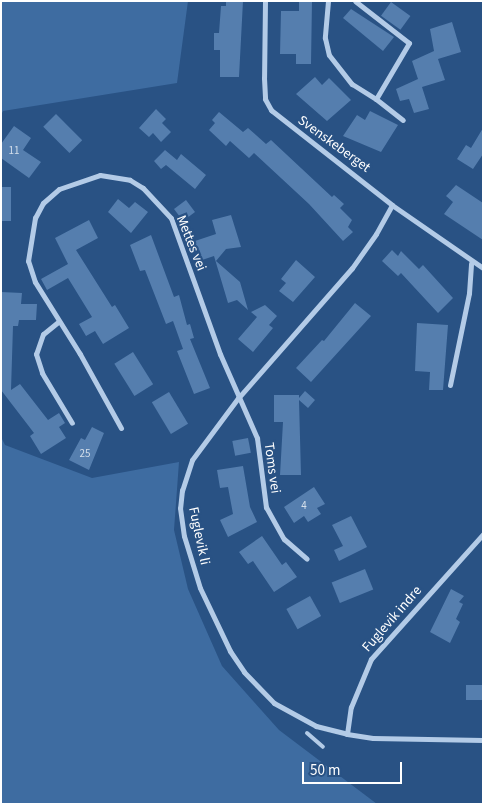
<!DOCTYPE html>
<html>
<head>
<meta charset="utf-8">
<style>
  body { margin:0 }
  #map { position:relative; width:484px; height:805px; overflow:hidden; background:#295284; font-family:"Source Sans 3",sans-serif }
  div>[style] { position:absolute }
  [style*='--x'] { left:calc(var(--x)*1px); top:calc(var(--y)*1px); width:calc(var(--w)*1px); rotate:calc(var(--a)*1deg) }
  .green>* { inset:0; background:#3e6ca1 }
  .building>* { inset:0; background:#557eae; transform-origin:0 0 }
  .service>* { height:4px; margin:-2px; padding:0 2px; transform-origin:2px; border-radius:2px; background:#b3cbe7 }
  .minor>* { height:5px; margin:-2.5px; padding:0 2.5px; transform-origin:2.5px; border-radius:2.5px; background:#b3cbe7 }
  span { translate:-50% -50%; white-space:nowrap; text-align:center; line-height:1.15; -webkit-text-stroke:4.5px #295284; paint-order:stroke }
  .number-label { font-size:11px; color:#d4dfeb }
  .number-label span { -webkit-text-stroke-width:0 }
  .street-label { font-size:14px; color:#fff }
  .frame { position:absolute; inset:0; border:2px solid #fff; pointer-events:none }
  .scale { position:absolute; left:302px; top:762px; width:100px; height:22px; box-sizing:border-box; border:2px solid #fff; border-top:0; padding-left:6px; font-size:15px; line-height:18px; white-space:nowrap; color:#fff; -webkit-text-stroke:4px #295284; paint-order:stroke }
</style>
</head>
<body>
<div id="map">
  <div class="green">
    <div style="clip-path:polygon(1px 1px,188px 1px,177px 83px,3px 111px,1px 115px)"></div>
    <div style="clip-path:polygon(1px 437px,5px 445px,92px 478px,179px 462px,174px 530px,188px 589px,222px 666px,279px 730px,377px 804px,1px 804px)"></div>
  </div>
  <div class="building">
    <div style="clip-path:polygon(226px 1px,243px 1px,239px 77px,220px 77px,220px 50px,214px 50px,214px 33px,219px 33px,221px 6px,226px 6px)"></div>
    <div style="clip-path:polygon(299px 1px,312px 1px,311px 64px,296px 64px,296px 54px,280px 54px,281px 11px,299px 11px)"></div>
    <div style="left:391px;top:2px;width:24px;height:17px;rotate:36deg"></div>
    <div style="clip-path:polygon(351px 9px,394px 37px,383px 51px,343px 18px)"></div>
    <div style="clip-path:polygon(452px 22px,461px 52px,438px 59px,445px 80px,422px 87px,429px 109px,414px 113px,409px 99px,400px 101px,396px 89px,418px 79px,412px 61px,434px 51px,430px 29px)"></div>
    <div style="clip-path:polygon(315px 77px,322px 85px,329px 78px,351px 100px,327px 121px,296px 94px)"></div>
    <div style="clip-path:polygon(156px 109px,166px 119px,162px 123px,171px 132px,161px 142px,153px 133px,149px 137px,139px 128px)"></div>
    <div style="clip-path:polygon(370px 111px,398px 125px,381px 152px,343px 136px,357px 115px,365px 120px)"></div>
    <div style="clip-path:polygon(219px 112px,243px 132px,248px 128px,266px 144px,271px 140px,332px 197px,334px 195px,344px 204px,340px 208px,352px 220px,348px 227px,353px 232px,343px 241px,309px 204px,254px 153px,249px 158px,230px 141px,226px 146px,209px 130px,215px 123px,212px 120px)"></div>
    <div style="left:56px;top:114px;width:37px;height:18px;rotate:45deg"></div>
    <div style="clip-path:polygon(14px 126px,31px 138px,23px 150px,41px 162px,29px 178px,1px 158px,1px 144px)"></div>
    <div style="clip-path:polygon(483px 128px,483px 154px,473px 169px,457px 159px,466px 145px,471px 148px)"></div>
    <div style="clip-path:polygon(165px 150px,177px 160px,181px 154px,206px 175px,195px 189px,166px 165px,161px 169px,154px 161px)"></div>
    <div style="clip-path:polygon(456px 185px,483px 203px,483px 240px,444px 214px,453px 202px,446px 196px)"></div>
    <div style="left:1px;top:187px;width:10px;height:34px"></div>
    <div style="clip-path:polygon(118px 199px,129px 208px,135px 202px,148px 212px,131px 233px,108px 212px)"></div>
    <div style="left:186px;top:200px;width:15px;height:15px;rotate:53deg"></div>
    <div style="clip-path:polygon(231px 215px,241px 247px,226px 249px,216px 261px,240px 282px,248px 310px,237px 300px,228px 303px,214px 256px,199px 261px,192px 242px,216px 234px,212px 220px)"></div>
    <div style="clip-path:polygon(89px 220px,98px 238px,76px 250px,112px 307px,115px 305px,129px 328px,103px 344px,95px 331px,86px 336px,79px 324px,92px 317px,68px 278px,47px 290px,41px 279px,68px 264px,55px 238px)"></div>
    <div style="clip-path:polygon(151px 235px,174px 297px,179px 295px,187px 325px,190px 324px,194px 338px,190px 339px,210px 388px,194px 394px,177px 351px,183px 349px,173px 321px,166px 324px,145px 270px,140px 271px,130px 245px)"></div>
    <div style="clip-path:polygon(392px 250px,398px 256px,401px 251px,419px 269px,423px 265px,453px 298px,438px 313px,401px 273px,398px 276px,382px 261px)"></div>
    <div style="clip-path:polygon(296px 260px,315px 277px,293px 302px,279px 291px,286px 283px,281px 279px)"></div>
    <div style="clip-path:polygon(1px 292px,22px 293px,21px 304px,37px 304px,36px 320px,19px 320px,18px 326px,13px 326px,11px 390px,20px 384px,48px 420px,59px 413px,65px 423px,59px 427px,66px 438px,41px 454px,30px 436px,34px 433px,1px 390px)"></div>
    <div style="clip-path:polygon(355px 303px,371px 316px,311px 382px,296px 368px,322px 340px,324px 341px)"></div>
    <div style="clip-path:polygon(265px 305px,277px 316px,269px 325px,273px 328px,253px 352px,238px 339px,257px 317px,251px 312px)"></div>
    <div style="clip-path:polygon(417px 323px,448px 325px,443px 390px,429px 390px,430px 372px,415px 371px)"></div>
    <div style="left:133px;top:352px;width:38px;height:22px;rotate:58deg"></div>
    <div style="clip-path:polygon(305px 391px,315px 400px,308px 408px,299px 400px,301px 475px,280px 475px,283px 422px,274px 422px,274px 395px,299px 395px,299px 398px)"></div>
    <div style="left:169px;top:392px;width:37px;height:20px;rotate:59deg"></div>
    <div style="clip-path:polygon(92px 427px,104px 433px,89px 470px,69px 460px,81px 438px,85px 440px)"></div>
    <div style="left:248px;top:438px;width:15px;height:16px;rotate:79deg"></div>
    <div style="clip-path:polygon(243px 466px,250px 507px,257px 522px,228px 537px,220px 520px,233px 514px,228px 487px,220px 488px,217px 470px)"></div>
    <div style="clip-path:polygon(314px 487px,325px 504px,317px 508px,321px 514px,308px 522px,304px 516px,294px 523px,284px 507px)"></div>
    <div style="clip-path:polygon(351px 516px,367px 547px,339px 561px,334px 550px,343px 546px,332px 525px)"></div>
    <div style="clip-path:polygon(262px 536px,282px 565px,286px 562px,297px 577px,274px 592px,253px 561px,248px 564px,239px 552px)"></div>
    <div style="left:365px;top:569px;width:22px;height:36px;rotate:68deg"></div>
    <div style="clip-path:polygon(451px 589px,464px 596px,459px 602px,463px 604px,456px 619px,460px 622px,450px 643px,430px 632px)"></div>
    <div style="left:310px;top:596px;width:23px;height:27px;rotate:61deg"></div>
    <div style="left:483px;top:685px;width:15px;height:17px;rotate:90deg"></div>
  </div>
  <div class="service">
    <div style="--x:307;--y:733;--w:21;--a:41"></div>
  </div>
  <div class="minor">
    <div style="--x:265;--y:1;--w:77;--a:90.7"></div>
    <div style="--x:264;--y:78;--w:21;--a:87"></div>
    <div style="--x:265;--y:99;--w:13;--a:61"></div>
    <div style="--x:271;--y:110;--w:154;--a:38.1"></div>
    <div style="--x:392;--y:205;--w:111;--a:34.7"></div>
    <div style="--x:328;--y:1;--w:37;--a:95"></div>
    <div style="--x:325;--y:38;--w:17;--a:77"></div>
    <div style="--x:329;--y:55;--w:37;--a:52"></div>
    <div style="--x:352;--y:84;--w:28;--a:32"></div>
    <div style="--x:376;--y:99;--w:65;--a:-59.5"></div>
    <div style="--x:409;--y:43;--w:68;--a:-142.1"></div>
    <div style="--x:376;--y:99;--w:34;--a:38"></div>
    <div style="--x:392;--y:205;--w:33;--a:119"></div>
    <div style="--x:376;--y:234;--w:42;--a:125.2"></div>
    <div style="--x:352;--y:268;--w:173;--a:131.2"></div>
    <div style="--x:238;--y:398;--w:77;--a:126.6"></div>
    <div style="--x:192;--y:460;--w:32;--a:108"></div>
    <div style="--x:182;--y:490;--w:18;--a:96"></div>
    <div style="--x:180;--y:508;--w:28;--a:82"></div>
    <div style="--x:184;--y:536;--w:54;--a:72.9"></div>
    <div style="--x:200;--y:588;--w:70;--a:64.5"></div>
    <div style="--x:230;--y:651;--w:25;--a:56"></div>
    <div style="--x:244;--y:672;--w:43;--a:45.9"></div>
    <div style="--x:274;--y:703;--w:48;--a:28.7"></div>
    <div style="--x:316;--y:726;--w:32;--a:14"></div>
    <div style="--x:347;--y:734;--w:26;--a:9"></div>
    <div style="--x:373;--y:738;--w:110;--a:1"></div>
    <div style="--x:58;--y:322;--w:19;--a:141"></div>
    <div style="--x:43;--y:334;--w:21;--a:109"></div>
    <div style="--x:36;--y:354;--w:20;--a:72"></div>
    <div style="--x:42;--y:373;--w:58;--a:59"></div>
    <div style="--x:450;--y:385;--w:94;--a:-78.3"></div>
    <div style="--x:469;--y:293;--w:30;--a:-86"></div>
    <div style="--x:121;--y:428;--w:85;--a:-119"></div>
    <div style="--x:80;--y:354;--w:85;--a:-122"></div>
    <div style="--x:35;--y:282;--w:22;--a:-108"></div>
    <div style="--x:28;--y:261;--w:44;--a:-80.8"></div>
    <div style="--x:35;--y:218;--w:17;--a:-62"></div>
    <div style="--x:43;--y:203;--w:21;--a:-41"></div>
    <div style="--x:59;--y:189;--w:43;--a:-18.9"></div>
    <div style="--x:100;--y:175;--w:30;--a:9"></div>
    <div style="--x:130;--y:180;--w:15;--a:32"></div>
    <div style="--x:143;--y:188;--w:41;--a:47"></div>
    <div style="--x:171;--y:218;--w:145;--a:70.2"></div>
    <div style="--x:220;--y:354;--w:92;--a:66.2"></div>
    <div style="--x:257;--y:438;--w:70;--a:82.6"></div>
    <div style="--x:266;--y:507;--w:37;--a:61"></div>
    <div style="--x:284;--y:539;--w:30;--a:41"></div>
    <div style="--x:347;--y:734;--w:27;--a:-82"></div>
    <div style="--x:351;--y:707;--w:52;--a:-67.4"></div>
    <div style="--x:371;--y:659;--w:168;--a:-48.1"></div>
  </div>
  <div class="number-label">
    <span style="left:14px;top:151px">11</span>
    <span style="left:85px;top:454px">25</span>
    <span style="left:304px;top:506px">4</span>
  </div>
  <div class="street-label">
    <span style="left:334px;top:144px;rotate:36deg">Svenskeberget</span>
    <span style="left:191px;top:243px;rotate:68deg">Mettes vei</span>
    <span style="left:272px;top:468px;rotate:82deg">Toms vei</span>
    <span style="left:199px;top:536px;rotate:78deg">Fuglevik li</span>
    <span style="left:392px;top:619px;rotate:-49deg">Fuglevik indre</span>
  </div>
  <div class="frame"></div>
  <div class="scale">50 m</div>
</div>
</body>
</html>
